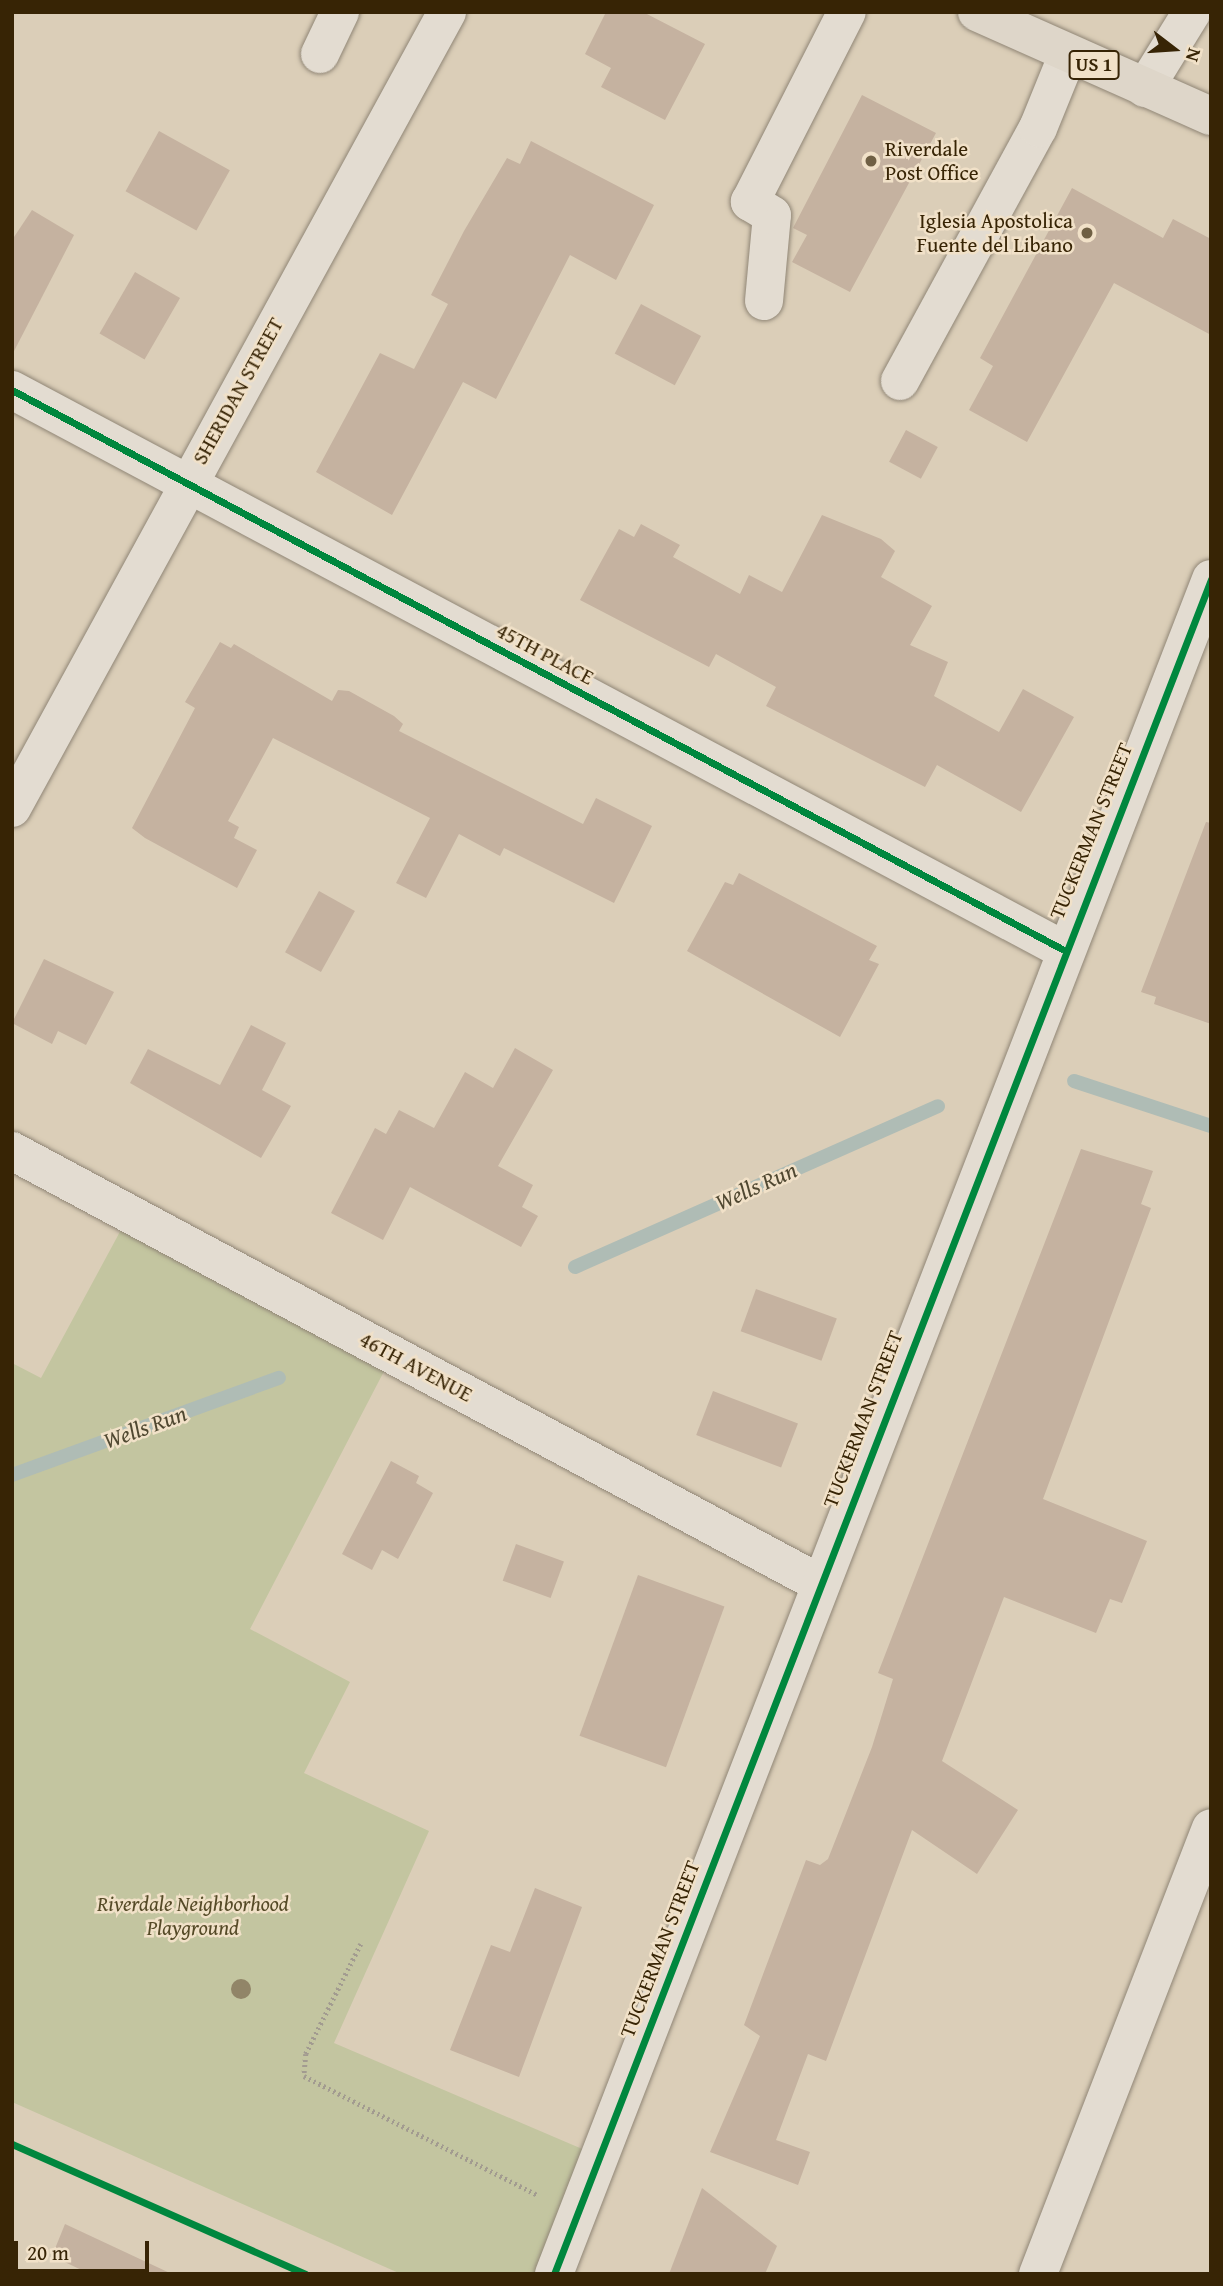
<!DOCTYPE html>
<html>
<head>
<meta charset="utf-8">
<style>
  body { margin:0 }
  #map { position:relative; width:1223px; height:2286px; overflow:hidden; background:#dbceb8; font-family:"Gentium Book Plus",serif }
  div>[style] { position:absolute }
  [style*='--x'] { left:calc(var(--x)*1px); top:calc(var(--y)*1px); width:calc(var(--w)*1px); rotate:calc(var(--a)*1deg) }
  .green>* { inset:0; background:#c3c5a0 }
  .stream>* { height:14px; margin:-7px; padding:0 7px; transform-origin:7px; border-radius:7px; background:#afbcb5 }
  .building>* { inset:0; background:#c5b2a0; transform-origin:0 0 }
  .path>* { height:4.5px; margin-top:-2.25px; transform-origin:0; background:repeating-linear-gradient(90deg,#a29b90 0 2px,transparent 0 5.5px) }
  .roads { filter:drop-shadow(0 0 2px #908676) drop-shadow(0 0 2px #908676) }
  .minor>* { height:38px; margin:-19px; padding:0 19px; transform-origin:19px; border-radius:19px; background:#e3dcd1 }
  .major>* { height:38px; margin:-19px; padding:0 19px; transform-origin:19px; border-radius:19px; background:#ded6c9 }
  .cycleway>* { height:7px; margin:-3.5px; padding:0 3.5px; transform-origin:3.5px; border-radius:3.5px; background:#00873e }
  .trees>* { width:20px; height:20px; margin:-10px; border-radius:50%; background:#918568 }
  .dots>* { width:19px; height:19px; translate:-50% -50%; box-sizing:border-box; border:4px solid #f1e1c8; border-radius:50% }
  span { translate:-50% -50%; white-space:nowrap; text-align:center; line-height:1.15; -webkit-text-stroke:5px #f1e1c8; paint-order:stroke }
  .shield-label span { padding:2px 5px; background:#f1e1c8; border:2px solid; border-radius:5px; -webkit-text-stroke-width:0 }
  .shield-label { font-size:19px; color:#372405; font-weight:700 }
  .poi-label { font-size:21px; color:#372405 }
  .left { translate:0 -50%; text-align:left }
  .right { translate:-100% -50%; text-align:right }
  .street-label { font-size:21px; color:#372405 }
  .park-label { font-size:21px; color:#554a27; font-style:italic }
  .water-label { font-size:23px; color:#504831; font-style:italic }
  .frame { position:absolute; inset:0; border:14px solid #372405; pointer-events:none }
  .north { position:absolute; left:1139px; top:14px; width:70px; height:70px; -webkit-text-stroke:5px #f1e1c8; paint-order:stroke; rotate:107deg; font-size:19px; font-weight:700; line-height:28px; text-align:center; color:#372405 }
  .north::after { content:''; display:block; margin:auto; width:24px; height:32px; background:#372405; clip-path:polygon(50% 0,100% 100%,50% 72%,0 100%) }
  .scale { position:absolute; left:14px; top:2241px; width:135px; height:32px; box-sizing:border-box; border:4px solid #372405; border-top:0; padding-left:9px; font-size:21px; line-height:24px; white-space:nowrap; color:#372405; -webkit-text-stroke:5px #f1e1c8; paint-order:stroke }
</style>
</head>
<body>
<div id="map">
  <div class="green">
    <div style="clip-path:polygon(129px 1215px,393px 1354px,250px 1629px,350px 1682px,304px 1773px,429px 1831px,334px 2043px,601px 2157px,553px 2274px,401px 2274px,12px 2102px,12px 1363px,41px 1378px)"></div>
  </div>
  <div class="stream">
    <div style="--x:1074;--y:1081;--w:144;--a:18.2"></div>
    <div style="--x:575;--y:1267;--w:397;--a:-23.9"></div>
    <div style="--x:12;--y:1475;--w:284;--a:-20"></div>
  </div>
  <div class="building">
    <div style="clip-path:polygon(606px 12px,643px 12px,705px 44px,665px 120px,601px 87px,611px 68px,585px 54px)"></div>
    <div style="clip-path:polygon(862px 95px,936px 133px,850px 292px,792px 262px,807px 235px,793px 228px)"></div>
    <div style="left:159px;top:131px;width:81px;height:69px;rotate:29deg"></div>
    <div style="clip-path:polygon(531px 141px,654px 205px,616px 280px,570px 255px,496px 399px,463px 382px,392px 515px,316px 472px,380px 353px,414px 369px,448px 304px,431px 295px,464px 231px,507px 158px,520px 164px)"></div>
    <div style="clip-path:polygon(1072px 188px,1163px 238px,1173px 219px,1211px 239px,1211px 335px,1114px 283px,1027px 442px,969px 410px,993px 366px,980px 358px)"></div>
    <div style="clip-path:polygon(32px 210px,74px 235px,12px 355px,12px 240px)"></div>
    <div style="left:135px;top:272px;width:52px;height:71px;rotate:30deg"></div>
    <div style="left:641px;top:304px;width:68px;height:56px;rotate:28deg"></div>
    <div style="left:906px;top:430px;width:36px;height:36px;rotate:28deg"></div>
    <div style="clip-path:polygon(822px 515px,881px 539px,895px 551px,881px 577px,932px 606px,910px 645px,948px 662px,934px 696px,999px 732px,1023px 689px,1074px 717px,1021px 812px,937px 765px,925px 787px,766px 706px,776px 687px,716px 654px,709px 667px,580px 600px,619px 529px,634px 537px,641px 524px,680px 545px,673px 557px,740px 594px,749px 575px,782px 592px)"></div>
    <div style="clip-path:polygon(220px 642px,231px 648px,234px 644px,332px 701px,338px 690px,349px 691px,394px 716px,403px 724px,399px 731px,583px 824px,596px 798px,652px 826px,614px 903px,504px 848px,500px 856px,459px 834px,426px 898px,396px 883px,430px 818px,273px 738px,228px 821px,239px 827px,234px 838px,257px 850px,237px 888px,145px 838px,132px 828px,195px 708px,185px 702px)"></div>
    <div style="clip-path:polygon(1206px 822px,1211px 823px,1211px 1024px,1154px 1004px,1156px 997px,1141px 992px)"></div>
    <div style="clip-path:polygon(739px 873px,877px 946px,869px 960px,879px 964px,840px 1037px,687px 951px,725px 882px,733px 885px)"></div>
    <div style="left:319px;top:891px;width:41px;height:70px;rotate:29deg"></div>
    <div style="clip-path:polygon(44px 959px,114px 992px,86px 1045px,58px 1031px,52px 1044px,12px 1023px)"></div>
    <div style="clip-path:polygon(251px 1025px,286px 1043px,262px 1090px,291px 1106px,261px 1158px,130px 1083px,148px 1049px,220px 1085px)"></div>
    <div style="clip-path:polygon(515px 1048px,553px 1070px,498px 1166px,533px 1185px,522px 1207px,538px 1216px,521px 1247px,410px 1187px,383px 1240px,331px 1213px,375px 1128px,386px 1134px,399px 1110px,434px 1128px,465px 1072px,493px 1088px)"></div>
    <div style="clip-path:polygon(1081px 1149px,1153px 1171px,1141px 1204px,1151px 1208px,1043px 1499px,1147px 1541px,1122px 1603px,1110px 1599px,1096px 1633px,1004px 1597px,942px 1761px,1018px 1810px,977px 1874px,912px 1830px,826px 2061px,808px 2054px,776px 2140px,810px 2152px,798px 2185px,710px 2152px,760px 2036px,744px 2025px,806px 1860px,820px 1865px,828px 1859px,872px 1747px,893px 1679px,878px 1673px)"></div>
    <div style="left:756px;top:1289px;width:86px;height:45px;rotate:20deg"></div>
    <div style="left:713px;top:1391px;width:91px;height:47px;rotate:21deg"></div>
    <div style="clip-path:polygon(391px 1461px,419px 1476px,416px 1483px,433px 1493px,398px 1559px,382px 1550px,372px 1570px,342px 1554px)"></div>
    <div style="left:516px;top:1544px;width:51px;height:39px;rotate:20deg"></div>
    <div style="left:638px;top:1575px;width:92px;height:171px;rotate:20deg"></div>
    <div style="clip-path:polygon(535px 1888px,582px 1907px,519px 2077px,450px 2050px,491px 1945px,510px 1952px)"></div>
    <div style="clip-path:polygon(702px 2188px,777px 2246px,765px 2274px,669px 2274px)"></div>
    <div style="clip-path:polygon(65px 2224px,172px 2274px,90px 2274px,52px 2256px)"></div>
  </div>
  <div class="path">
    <div style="--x:361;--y:1944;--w:123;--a:116.6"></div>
    <div style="--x:306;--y:2054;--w:22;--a:95"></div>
    <div style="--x:304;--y:2076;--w:263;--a:27"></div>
  </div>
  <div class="roads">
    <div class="minor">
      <div style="--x:320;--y:54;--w:47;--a:-64.5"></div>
      <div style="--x:1145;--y:88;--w:89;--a:-58.3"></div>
      <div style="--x:764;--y:301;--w:86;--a:-84.7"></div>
      <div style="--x:772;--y:215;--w:26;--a:-149"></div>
      <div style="--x:750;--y:202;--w:213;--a:-63"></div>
      <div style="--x:900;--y:381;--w:288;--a:-61.4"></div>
      <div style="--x:1038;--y:128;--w:80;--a:-67.9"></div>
      <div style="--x:12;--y:390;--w:1190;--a:28.03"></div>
      <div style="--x:12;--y:808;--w:907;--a:-61.34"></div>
      <div style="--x:12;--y:1151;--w:915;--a:28.16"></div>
      <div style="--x:554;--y:2274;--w:1818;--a:-68.81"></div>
      <div style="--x:1038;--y:2274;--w:478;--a:-68.8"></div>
    </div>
    <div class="major">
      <div style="--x:977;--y:12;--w:256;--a:24"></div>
    </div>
  </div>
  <div class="cycleway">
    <div style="--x:12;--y:390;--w:1190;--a:28.03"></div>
    <div style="--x:12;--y:2144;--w:321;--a:23.9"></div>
    <div style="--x:554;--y:2274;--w:1818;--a:-68.81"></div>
  </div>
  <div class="trees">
    <div style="left:241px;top:1989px"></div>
  </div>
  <div class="dots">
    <div style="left:871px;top:161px;background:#706044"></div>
    <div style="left:1087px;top:233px;background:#706044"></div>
  </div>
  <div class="shield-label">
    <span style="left:1094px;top:65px">US 1</span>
  </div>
  <div class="poi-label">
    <span class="left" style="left:885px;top:161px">Riverdale<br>Post Office</span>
    <span class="right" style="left:1073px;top:233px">Iglesia Apostolica<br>Fuente del Libano</span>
  </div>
  <div class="street-label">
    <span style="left:238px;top:391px;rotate:-61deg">SHERIDAN STREET</span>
    <span style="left:545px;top:654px;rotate:28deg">45TH PLACE</span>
    <span style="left:1091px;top:831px;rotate:-68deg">TUCKERMAN STREET</span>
    <span style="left:416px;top:1367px;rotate:28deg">46TH AVENUE</span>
    <span style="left:863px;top:1419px;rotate:-69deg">TUCKERMAN STREET</span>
    <span style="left:660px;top:1949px;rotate:-69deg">TUCKERMAN STREET</span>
  </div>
  <div class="park-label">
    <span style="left:193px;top:1916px">Riverdale Neighborhood<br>Playground</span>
  </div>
  <div class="water-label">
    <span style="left:756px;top:1186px;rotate:-24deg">Wells Run</span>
    <span style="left:145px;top:1427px;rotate:-20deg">Wells Run</span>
  </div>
  <div class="frame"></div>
  <div class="north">N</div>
  <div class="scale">20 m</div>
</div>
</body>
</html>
